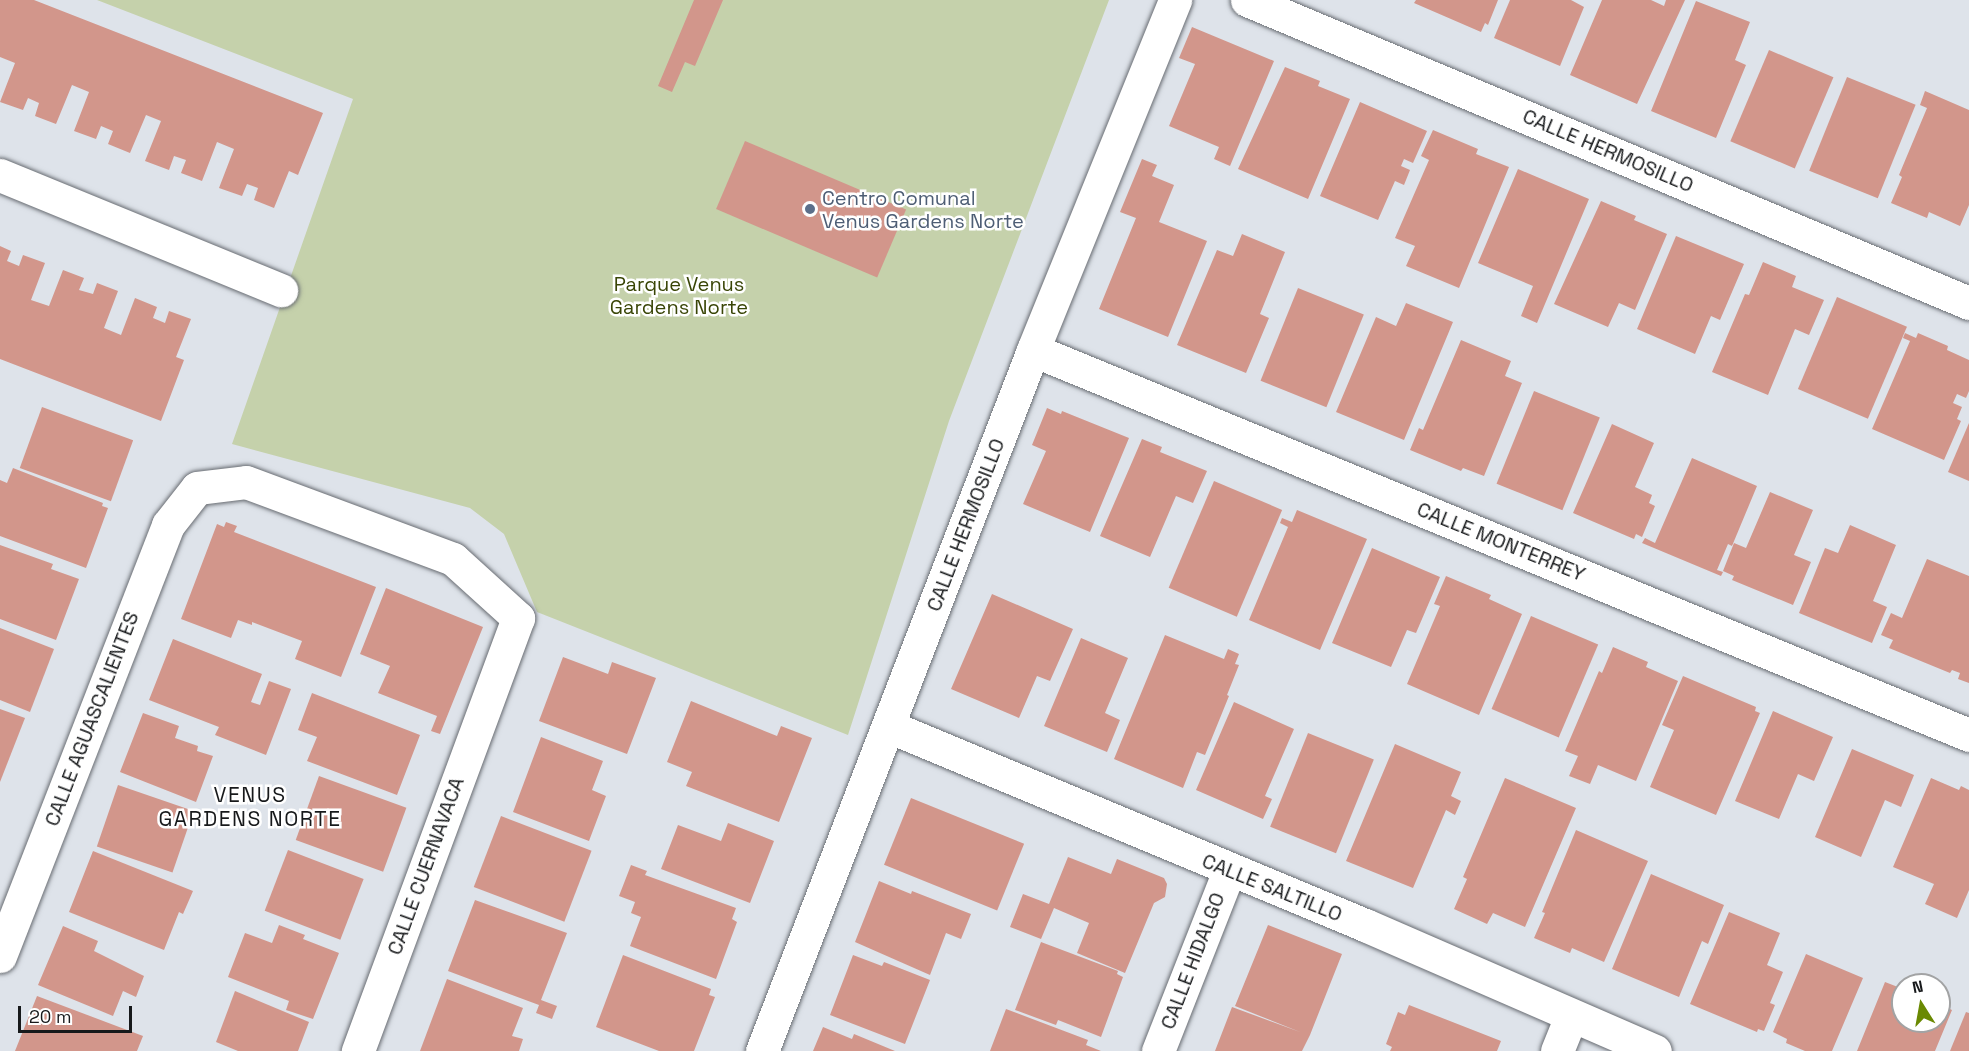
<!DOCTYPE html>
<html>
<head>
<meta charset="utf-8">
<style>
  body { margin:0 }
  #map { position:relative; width:1969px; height:1051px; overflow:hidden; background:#dee3ea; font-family:"Space Grotesk",sans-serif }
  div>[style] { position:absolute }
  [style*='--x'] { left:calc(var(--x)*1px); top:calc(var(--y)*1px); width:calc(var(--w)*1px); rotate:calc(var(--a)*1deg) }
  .green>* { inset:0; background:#c5d1ab }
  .building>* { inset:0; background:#d2968b; transform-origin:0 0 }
  .roads { filter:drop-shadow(0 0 2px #686c72) drop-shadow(0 0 2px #686c72) }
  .minor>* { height:33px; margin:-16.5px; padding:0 16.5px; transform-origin:16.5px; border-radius:16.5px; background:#fff }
  .dots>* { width:16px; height:16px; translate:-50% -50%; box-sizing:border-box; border:3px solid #fff; border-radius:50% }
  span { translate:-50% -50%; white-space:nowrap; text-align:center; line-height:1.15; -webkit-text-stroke:5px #fff; paint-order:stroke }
  .street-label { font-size:20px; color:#17191b }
  .service-label { font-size:20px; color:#4e5e75 }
  .left { translate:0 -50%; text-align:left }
  .park-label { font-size:20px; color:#394506 }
  .neighbourhood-label { font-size:21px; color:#17191b; letter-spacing:1.5px }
  .north { position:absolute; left:1891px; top:973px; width:60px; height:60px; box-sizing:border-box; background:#fff; border:2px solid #a2a3a4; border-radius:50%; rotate:349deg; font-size:16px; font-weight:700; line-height:24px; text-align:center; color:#17191b }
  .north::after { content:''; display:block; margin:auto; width:21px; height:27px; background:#6a8902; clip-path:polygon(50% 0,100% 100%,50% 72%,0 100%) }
  .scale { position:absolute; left:18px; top:1006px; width:114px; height:27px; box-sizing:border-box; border:3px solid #17191b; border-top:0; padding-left:8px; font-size:18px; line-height:21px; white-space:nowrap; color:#17191b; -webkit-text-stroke:4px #fff; paint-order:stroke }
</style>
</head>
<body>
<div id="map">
  <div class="green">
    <div style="clip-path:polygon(97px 0,1109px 0,949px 421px,848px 735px,537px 612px,504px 534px,470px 508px,232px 444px,353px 99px)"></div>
  </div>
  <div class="building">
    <div style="clip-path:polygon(0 0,34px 0,323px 113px,298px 175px,289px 171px,274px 208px,254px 200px,258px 188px,247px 184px,242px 196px,219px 188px,234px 149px,217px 142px,202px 181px,181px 173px,186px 160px,174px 156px,169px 170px,145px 161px,161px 121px,146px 115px,130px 153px,108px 144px,113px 131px,101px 126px,96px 139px,74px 131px,89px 92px,72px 85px,56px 124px,35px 116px,39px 103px,28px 98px,23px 110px,0 102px,15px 63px,0 57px)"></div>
    <div style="clip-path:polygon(694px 0,723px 0,695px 66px,685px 62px,672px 92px,658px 86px)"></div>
    <div style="clip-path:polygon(1416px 0,1498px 0,1488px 25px,1485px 23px,1481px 32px,1414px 3px)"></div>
    <div style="clip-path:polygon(1510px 0,1571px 0,1584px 7px,1560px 66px,1494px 38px)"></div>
    <div style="clip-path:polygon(1602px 0,1651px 0,1664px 6px,1666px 0,1685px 0,1637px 104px,1570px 75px)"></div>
    <div style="clip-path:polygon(1696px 1px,1750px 22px,1735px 60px,1746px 65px,1716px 138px,1651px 111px)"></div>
    <div style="clip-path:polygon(1192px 27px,1274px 61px,1230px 166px,1214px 159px,1219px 147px,1169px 126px,1195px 64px,1179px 58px)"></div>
    <div style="left:1769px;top:50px;width:70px;height:99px;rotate:23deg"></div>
    <div style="clip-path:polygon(1285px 67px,1320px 81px,1318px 86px,1350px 99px,1308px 199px,1238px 169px)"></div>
    <div style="left:1847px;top:77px;width:74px;height:101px;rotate:22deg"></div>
    <div style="clip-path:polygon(1925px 91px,1969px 110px,1969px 205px,1960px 226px,1929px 212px,1927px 218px,1891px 203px,1902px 177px,1899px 175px,1927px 108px,1920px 105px)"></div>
    <div style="clip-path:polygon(1360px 102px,1427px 131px,1413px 163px,1404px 159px,1401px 166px,1410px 170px,1404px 185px,1395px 181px,1378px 220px,1320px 196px)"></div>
    <div style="clip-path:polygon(1433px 130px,1478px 149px,1476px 154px,1509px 167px,1459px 288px,1406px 266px,1415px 246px,1395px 238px,1429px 160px,1421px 156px)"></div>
    <div style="left:745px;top:141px;width:175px;height:74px;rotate:23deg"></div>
    <div style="clip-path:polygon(1142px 159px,1157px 165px,1152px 176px,1174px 185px,1159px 222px,1207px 241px,1168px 337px,1099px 309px,1136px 218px,1120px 212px)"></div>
    <div style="clip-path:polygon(1518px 169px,1589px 199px,1537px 323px,1521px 316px,1533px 286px,1478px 263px)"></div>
    <div style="clip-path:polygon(1601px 201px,1636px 216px,1634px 220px,1667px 234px,1635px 310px,1619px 303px,1608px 327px,1554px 304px)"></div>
    <div style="clip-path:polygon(1242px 234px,1285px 252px,1260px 314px,1269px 318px,1246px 373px,1177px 345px,1217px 250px,1233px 256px)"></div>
    <div style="clip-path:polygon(1676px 236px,1744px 264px,1720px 320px,1711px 316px,1695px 354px,1637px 329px)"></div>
    <div style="clip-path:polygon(0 246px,11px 251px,7px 261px,19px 266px,23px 255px,45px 263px,31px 300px,49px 306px,63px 270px,84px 278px,79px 290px,93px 294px,97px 283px,118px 291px,104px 328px,121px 335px,135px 298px,157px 307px,153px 318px,165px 323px,169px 311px,191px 319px,176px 357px,184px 360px,161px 421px,0 359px)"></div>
    <div style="clip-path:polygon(1763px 262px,1796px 276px,1792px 287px,1824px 300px,1809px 335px,1795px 329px,1768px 395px,1712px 372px,1745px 294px,1749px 295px)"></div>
    <div style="left:1298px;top:288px;width:71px;height:100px;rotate:22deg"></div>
    <div style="left:1837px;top:297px;width:76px;height:100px;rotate:23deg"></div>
    <div style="clip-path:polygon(1406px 303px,1453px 322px,1404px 440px,1336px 412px,1376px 317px,1396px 326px)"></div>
    <div style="clip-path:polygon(1905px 333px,1916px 338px,1918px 333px,1948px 346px,1947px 350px,1969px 360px,1969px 391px,1966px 398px,1957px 394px,1953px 403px,1962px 407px,1957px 419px,1961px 421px,1944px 460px,1872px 429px,1910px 341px,1903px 338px)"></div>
    <div style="clip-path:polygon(1461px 340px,1511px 361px,1505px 376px,1522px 383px,1484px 476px,1463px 468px,1461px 471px,1410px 450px,1419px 428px,1423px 430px)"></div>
    <div style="left:1534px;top:391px;width:71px;height:100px;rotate:22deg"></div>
    <div style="left:42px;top:407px;width:97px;height:65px;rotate:20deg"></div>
    <div style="clip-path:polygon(1047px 408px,1061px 414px,1062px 411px,1129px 438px,1090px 532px,1023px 504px,1046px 451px,1032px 445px)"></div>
    <div style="clip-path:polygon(1969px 423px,1969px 481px,1948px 472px)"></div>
    <div style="clip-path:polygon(1612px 424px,1654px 443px,1635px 487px,1652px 495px,1649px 503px,1655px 506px,1642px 537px,1636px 534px,1634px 539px,1573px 513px)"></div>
    <div style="clip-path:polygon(1142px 439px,1162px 447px,1160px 452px,1207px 471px,1193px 503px,1176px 496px,1150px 557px,1100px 536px)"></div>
    <div style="clip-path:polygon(1692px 458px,1757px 486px,1732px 546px,1728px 544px,1717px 570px,1723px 572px,1721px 576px,1642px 543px,1645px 538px,1655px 543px)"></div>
    <div style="clip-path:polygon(13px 468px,103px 503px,102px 506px,108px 508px,86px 568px,0 536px,0 480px,7px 483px)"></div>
    <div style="left:1214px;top:481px;width:74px;height:116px;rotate:23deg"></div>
    <div style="clip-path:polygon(1770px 492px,1813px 510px,1794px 555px,1811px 562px,1793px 605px,1732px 580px,1734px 576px,1723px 571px,1734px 543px,1746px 548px)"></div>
    <div style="clip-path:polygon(1297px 510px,1367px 539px,1320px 650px,1249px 620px,1288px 527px,1280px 523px,1282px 518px,1292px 522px)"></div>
    <div style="clip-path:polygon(226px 522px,237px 526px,234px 532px,376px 587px,341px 677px,295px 659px,302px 641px,252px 622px,252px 625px,238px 620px,231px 638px,181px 619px,217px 524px,224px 527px)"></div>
    <div style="clip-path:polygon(1850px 525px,1896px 545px,1873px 601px,1887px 607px,1872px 643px,1799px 613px,1825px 548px,1838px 553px)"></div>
    <div style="clip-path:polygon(0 545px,53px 564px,51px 569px,79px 579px,56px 640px,0 619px)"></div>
    <div style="clip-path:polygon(1372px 548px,1440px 577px,1416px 633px,1407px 630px,1391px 667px,1332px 643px)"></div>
    <div style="clip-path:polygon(1927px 559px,1969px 576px,1969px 683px,1958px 679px,1960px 673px,1952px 670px,1950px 673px,1889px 648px,1893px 640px,1881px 635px,1891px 613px,1902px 618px)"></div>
    <div style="clip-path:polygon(1446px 576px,1491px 595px,1489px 599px,1522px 614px,1479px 715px,1407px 684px,1440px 606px,1434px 604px)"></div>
    <div style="clip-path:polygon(386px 588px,483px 627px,440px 734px,431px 731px,437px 716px,378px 693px,390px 666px,360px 654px)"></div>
    <div style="clip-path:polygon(992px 594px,1073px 629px,1050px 681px,1037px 676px,1019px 718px,951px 689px)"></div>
    <div style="left:1531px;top:616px;width:73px;height:101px;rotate:23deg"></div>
    <div style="clip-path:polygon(0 628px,54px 649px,30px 712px,0 700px)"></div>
    <div style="clip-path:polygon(1165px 635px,1224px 659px,1228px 649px,1239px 654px,1235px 664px,1239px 665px,1227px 695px,1229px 696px,1205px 755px,1197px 752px,1183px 788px,1114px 759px)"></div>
    <div style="clip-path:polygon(1081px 638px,1128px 658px,1105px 713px,1120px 720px,1107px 752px,1044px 726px)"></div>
    <div style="clip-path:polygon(173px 639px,262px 674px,251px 702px,260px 705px,269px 681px,291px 689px,266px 755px,215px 735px,219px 727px,149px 700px)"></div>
    <div style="clip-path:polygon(1613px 647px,1648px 662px,1646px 667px,1678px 681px,1636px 781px,1598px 765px,1590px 784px,1569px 776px,1578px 756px,1565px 751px,1599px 671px,1602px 673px)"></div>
    <div style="clip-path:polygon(563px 657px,608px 674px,612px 662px,656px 678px,627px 754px,539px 721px)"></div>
    <div style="clip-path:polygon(1683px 676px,1756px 707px,1755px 711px,1760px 713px,1716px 815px,1650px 787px,1674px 730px,1662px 725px)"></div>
    <div style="clip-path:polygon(312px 693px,420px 735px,397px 795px,307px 761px,317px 737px,298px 730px)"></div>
    <div style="clip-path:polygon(691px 701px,777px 736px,781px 726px,812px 738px,779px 822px,686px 786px,692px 772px,667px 762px)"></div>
    <div style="clip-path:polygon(1234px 702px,1294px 729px,1265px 796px,1272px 799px,1263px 819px,1196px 790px)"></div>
    <div style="clip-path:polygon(0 709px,25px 718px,0 782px)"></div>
    <div style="clip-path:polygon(1773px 711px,1833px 737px,1814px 781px,1798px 774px,1779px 819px,1735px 801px)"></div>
    <div style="clip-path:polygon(143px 713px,179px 726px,175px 738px,198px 746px,197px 751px,213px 756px,196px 802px,120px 772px)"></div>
    <div style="left:1308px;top:733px;width:71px;height:101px;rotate:22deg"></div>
    <div style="clip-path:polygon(541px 737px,603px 761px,592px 790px,606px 796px,589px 841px,513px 812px)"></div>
    <div style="clip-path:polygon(1395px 744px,1461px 772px,1451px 796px,1461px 801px,1455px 815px,1446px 810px,1413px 888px,1346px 861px)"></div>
    <div style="clip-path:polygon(1852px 749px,1914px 775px,1901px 807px,1885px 800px,1861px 857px,1815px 837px)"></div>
    <div style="left:319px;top:776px;width:93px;height:68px;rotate:20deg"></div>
    <div style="clip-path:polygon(1505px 778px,1576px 808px,1525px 927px,1493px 913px,1487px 924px,1454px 909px,1467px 879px,1463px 877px)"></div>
    <div style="clip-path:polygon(1931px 778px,1959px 790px,1961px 786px,1969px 790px,1969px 890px,1957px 918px,1925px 904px,1934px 884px,1893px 867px)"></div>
    <div style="left:118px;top:785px;width:80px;height:65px;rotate:19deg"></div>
    <div style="left:911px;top:798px;width:122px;height:72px;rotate:22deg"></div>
    <div style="left:501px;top:816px;width:97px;height:76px;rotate:21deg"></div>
    <div style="clip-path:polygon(728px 823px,774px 841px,750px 903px,661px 869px,678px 825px,721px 841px)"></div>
    <div style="clip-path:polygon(1576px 830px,1648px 861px,1604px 962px,1572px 948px,1570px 953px,1534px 938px,1545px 913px,1542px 912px)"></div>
    <div style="left:288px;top:850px;width:81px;height:65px;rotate:21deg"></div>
    <div style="clip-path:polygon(93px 851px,193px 891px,183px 914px,179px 912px,164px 950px,69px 912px)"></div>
    <div style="clip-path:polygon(1068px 857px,1111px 874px,1117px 859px,1164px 878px,1167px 884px,1165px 897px,1154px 903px,1125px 973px,1077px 953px,1089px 923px,1054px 908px,1041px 939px,1010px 927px,1023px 894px,1049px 904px)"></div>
    <div style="clip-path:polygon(631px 865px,647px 871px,645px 875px,736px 908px,732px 919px,737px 922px,716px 979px,630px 946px,641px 917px,631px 913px,635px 902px,619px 896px)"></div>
    <div style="clip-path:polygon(1651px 874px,1724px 905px,1708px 944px,1702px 941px,1679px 997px,1612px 969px)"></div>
    <div style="clip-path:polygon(879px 881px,911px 894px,912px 891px,971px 914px,961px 939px,946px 933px,930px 975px,855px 942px)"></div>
    <div style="clip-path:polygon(475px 900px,567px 933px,541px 1000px,557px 1006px,552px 1019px,536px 1013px,539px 1005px,448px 971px)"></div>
    <div style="clip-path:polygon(1729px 912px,1780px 933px,1767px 965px,1783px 972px,1770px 1003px,1775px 1005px,1764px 1031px,1758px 1029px,1757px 1032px,1690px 1004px)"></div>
    <div style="clip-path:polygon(279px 925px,305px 935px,303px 939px,339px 953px,313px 1019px,286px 1010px,289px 1001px,228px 977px,245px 933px,272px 943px)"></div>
    <div style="clip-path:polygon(1268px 925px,1342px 954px,1310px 1035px,1302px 1051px,1215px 1051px,1232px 1007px,1300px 1032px,1235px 1006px)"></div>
    <div style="clip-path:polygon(63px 926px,98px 941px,94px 951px,144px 976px,136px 997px,123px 991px,113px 1016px,38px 985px)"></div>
    <div style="clip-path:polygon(1041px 942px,1118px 971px,1117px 974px,1123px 977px,1101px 1037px,1058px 1020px,1056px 1025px,1015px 1010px)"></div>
    <div style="clip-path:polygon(1806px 954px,1863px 978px,1832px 1051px,1805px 1051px,1786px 1043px,1787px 1039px,1773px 1032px)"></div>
    <div style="clip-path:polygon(623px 955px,711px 989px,709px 995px,715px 997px,694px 1051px,659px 1051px,596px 1027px)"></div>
    <div style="clip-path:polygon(853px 955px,882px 966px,884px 962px,930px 980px,905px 1044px,830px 1015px)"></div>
    <div style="clip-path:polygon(447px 979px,523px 1008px,512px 1036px,523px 1039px,519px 1051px,420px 1051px)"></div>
    <div style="clip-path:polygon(1885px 982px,1903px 989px,1903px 1021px,1939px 1021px,1939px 1004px,1952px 1010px,1935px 1051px,1857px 1051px)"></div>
    <div style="clip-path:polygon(235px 991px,309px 1022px,298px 1051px,238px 1051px,216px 1042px)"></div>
    <div style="clip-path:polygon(37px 996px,143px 1036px,137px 1051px,15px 1051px)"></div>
    <div style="clip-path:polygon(1409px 1005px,1501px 1041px,1497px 1051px,1390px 1051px,1392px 1047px,1386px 1044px,1398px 1012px,1405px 1015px)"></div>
    <div style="clip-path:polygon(1006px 1009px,1088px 1040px,1086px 1045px,1101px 1051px,990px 1051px)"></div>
    <div style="clip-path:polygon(1966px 1012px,1969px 1013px,1969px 1051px,1950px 1051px)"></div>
    <div style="clip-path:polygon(823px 1027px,852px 1039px,854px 1034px,895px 1051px,813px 1051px)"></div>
  </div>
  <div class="roads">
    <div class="minor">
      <div style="--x:1247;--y:0;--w:783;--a:22.77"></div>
      <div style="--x:0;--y:175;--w:304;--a:22.3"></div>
      <div style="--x:1033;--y:350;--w:1012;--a:22.36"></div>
      <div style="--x:888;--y:726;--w:517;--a:22.65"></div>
      <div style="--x:1365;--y:925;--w:316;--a:23.5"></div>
      <div style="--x:0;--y:956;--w:463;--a:-68.7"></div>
      <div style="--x:168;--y:525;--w:47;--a:-51.9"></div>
      <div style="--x:197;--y:488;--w:49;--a:-7"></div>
      <div style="--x:246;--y:482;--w:221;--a:20.4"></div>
      <div style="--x:453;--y:559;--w:88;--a:42.2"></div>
      <div style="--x:518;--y:618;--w:462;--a:110.3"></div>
      <div style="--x:762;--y:1051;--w:752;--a:-68.86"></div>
      <div style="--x:1033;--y:350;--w:378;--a:-67.9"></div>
      <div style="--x:1158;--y:1051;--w:193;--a:-68.5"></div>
      <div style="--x:1557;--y:1051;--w:38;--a:-68"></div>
    </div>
  </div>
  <div class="dots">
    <div style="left:810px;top:209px;background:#5c6f8a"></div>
  </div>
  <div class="street-label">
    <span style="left:1608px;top:151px;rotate:23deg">CALLE HERMOSILLO</span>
    <span style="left:966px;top:525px;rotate:-69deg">CALLE HERMOSILLO</span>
    <span style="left:1501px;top:542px;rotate:22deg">CALLE MONTERREY</span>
    <span style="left:92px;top:719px;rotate:-69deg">CALLE AGUASCALIENTES</span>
    <span style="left:426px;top:866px;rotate:-70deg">CALLE CUERNAVACA</span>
    <span style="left:1272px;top:888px;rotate:22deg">CALLE SALTILLO</span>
    <span style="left:1193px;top:961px;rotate:-69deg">CALLE HIDALGO</span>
  </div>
  <div class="service-label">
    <span class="left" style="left:822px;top:210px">Centro Comunal<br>Venus Gardens Norte</span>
  </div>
  <div class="park-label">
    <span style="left:679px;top:296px">Parque Venus<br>Gardens Norte</span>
  </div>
  <div class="neighbourhood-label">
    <span style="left:250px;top:807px">VENUS<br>GARDENS NORTE</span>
  </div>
  <div class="north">N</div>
  <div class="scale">20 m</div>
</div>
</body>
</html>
